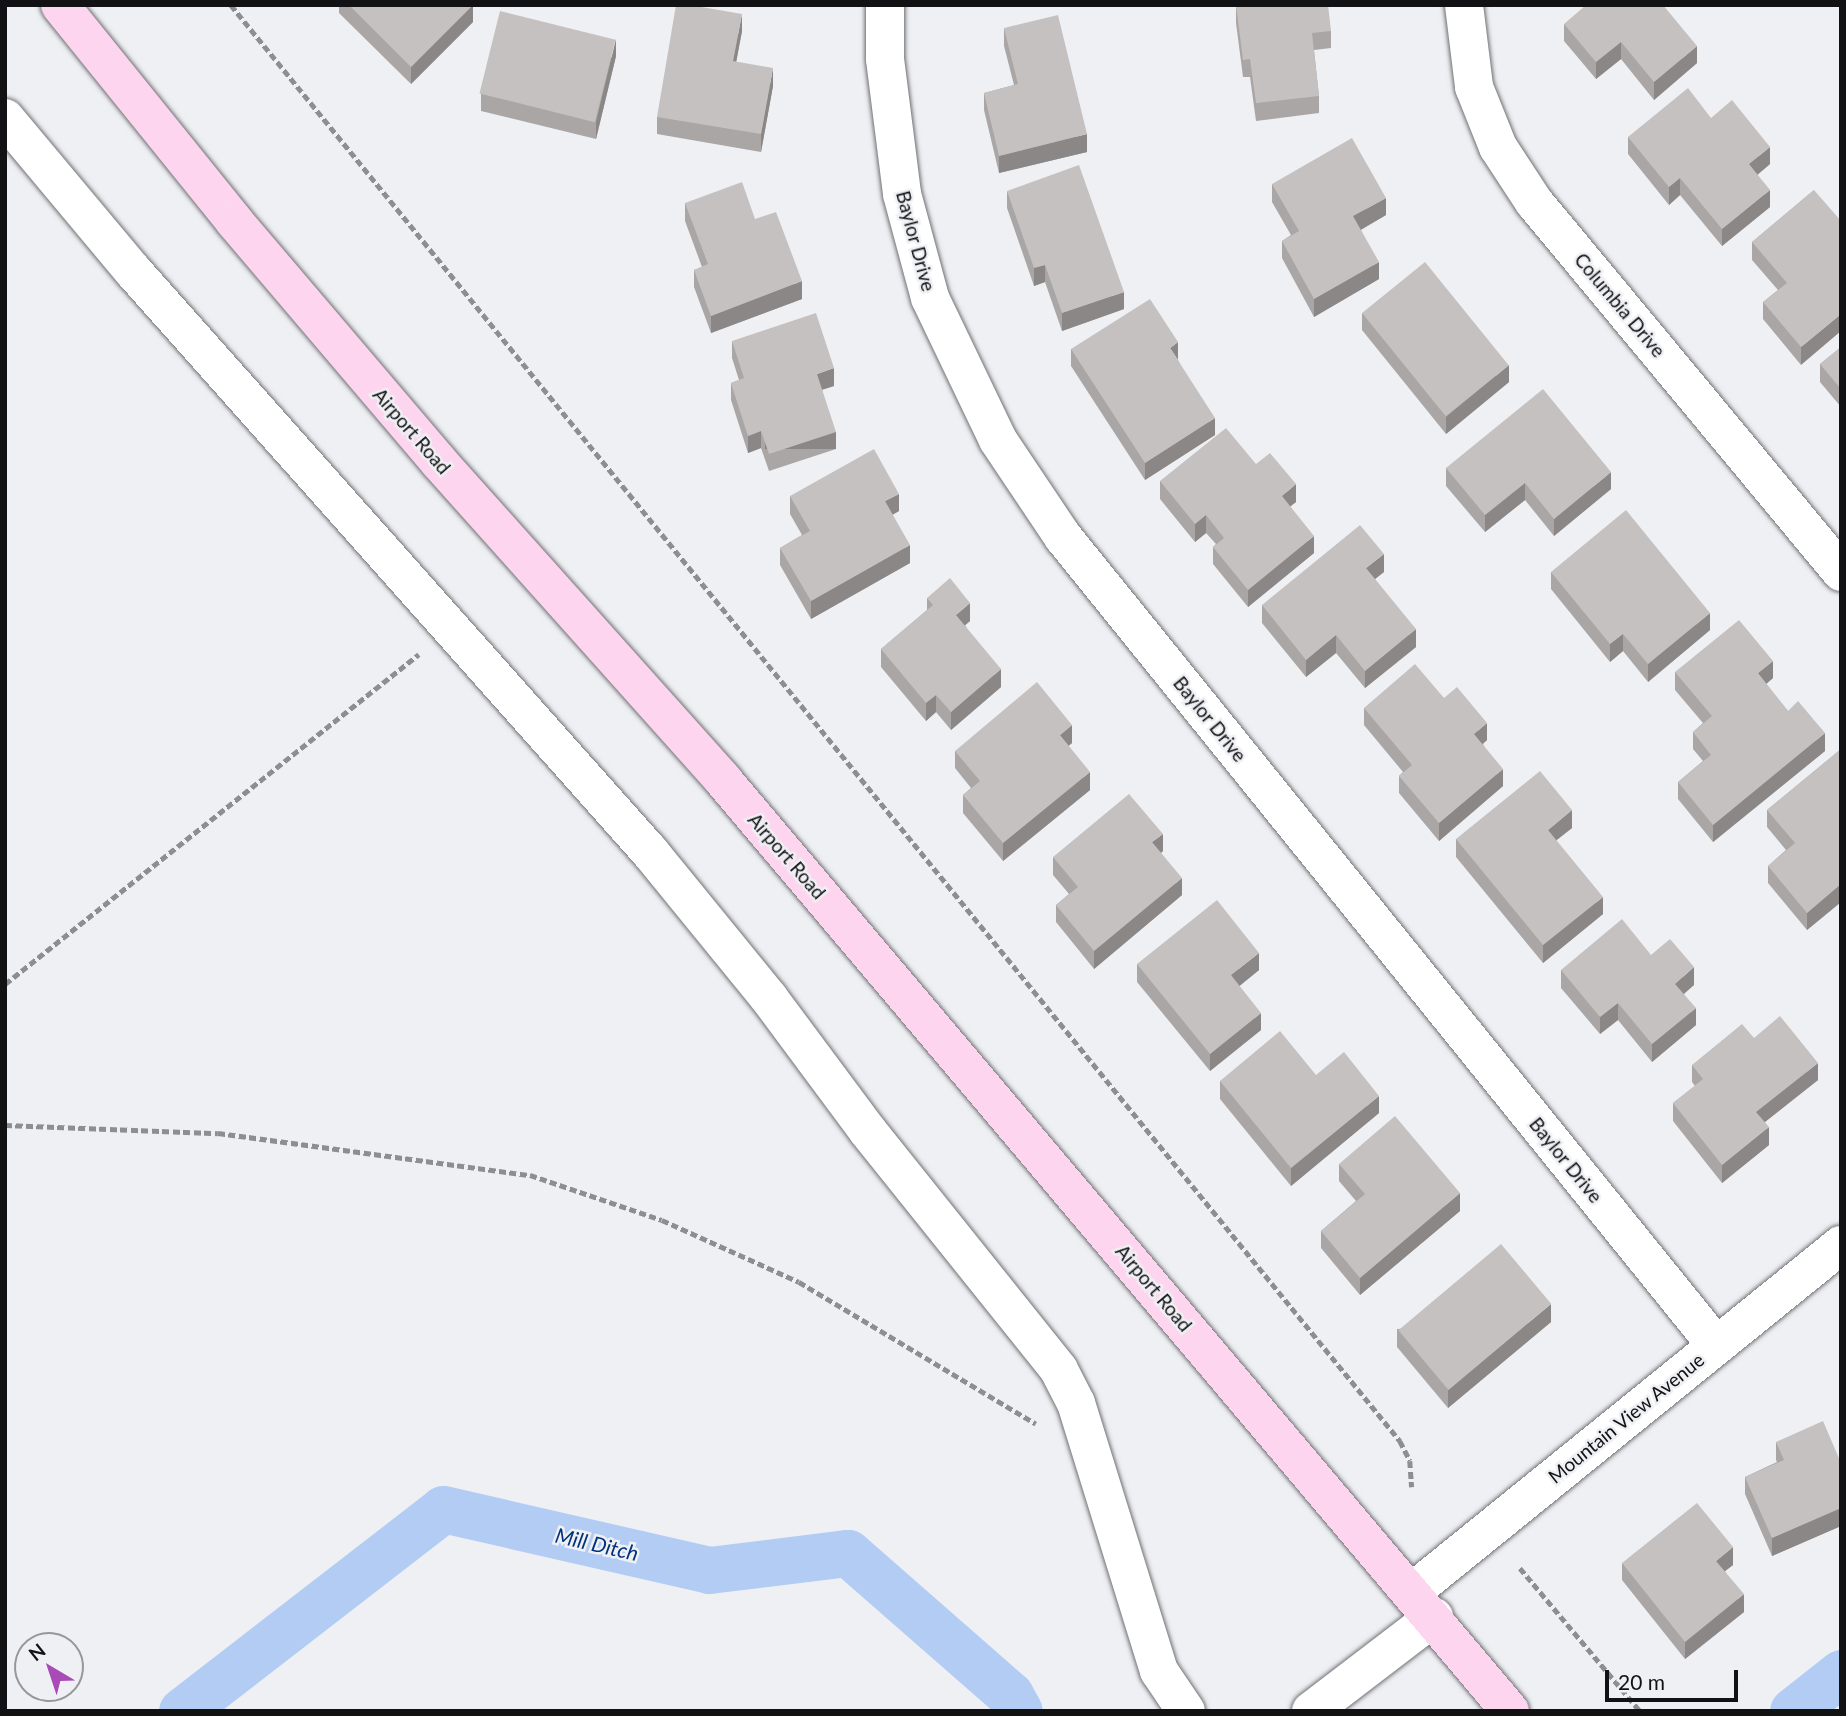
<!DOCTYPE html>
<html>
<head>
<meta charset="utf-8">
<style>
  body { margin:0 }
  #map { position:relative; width:1846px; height:1716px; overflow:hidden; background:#eff0f4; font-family:Lato,sans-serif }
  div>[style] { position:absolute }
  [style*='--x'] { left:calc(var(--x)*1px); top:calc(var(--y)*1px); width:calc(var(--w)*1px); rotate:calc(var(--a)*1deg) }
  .canal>* { height:47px; margin:-23.5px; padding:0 23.5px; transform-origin:23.5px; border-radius:23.5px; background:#b3ccf4 }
  .path>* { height:4.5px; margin-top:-2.25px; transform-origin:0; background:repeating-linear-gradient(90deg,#8d8e91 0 7px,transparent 0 10.5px) }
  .roads { filter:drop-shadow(0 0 2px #707174) drop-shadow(0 0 2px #707174) }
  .minor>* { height:38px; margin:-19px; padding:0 19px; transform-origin:19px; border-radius:19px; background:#fff }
  .major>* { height:38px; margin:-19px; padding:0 19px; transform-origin:19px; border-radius:19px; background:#fdd5ef }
  .wall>* { inset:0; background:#a9a6a5 }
  .shaded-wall>* { inset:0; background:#8a8786; transform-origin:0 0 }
  .building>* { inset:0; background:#c5c1c0; transform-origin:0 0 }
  span { translate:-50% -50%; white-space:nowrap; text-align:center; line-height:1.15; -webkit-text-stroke:5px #eff0f4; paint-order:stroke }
  .street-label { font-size:19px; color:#121214 }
  .water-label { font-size:21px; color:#03337c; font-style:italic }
  .frame { position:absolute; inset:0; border:7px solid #121214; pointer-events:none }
  .north { position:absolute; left:14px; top:1632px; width:70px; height:70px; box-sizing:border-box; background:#eff0f4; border:2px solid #97979a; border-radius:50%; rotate:321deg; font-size:19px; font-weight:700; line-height:28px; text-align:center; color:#121214 }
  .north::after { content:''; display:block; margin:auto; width:24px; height:32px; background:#a84bb6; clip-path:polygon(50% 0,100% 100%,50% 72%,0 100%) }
  .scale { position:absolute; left:1605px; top:1670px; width:133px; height:32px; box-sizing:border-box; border:4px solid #121214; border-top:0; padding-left:9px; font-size:21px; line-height:24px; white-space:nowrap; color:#121214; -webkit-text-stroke:5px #eff0f4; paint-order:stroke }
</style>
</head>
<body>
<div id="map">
  <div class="canal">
    <div style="--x:182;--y:1711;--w:330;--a:-37.7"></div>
    <div style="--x:443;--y:1509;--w:273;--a:12.9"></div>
    <div style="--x:709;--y:1570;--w:140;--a:-7"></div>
    <div style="--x:848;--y:1553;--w:215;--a:41.2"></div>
    <div style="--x:1010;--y:1695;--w:18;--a:61"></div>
    <div style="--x:1793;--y:1711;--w:61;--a:-38.4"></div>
  </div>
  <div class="path">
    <div style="--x:231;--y:5;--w:1852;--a:50.85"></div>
    <div style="--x:1400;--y:1441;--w:22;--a:63"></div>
    <div style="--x:1410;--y:1461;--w:26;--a:86"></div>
    <div style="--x:5;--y:984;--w:529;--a:-38.56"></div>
    <div style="--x:5;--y:1125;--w:213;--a:2.2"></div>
    <div style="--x:218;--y:1133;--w:315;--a:7.7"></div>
    <div style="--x:530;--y:1175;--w:139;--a:18.8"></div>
    <div style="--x:662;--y:1220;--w:150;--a:24.3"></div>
    <div style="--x:799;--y:1282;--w:276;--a:30.9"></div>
    <div style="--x:1520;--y:1568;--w:187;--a:50"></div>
  </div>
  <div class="roads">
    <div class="minor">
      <div style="--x:885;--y:5;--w:54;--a:90"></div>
      <div style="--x:885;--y:59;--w:136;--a:82.8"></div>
      <div style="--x:902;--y:194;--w:108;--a:74.9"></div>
      <div style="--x:930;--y:298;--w:157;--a:64.4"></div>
      <div style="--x:998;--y:440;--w:117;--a:56.2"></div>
      <div style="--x:1063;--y:537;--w:1039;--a:51.06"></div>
      <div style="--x:1464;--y:5;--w:83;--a:83"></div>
      <div style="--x:1474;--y:87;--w:65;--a:68.2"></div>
      <div style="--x:1498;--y:147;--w:66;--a:56.8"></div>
      <div style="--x:1534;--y:202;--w:481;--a:50.3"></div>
      <div style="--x:5;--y:118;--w:199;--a:50.1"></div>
      <div style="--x:133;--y:271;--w:778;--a:48.34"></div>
      <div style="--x:650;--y:852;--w:188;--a:50.8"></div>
      <div style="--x:769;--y:998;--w:164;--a:53.4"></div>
      <div style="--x:867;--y:1130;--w:307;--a:51.3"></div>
      <div style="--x:1059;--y:1370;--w:37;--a:63"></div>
      <div style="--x:1076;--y:1403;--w:281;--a:72.8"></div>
      <div style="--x:1159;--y:1671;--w:48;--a:56"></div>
      <div style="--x:1412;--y:1592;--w:552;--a:-38.97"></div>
      <div style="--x:1311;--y:1711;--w:155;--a:-37.4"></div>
    </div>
    <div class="major">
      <div style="--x:60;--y:5;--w:277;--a:51.1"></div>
      <div style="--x:234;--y:221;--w:316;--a:49.6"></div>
      <div style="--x:439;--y:462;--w:426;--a:48.2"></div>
      <div style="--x:723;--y:780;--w:1219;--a:49.79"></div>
    </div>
  </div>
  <div class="wall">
    <div style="clip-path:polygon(339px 5px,473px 5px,473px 22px,411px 84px,339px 13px)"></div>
    <div style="clip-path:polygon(1236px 5px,1331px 31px,1331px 48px,1314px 50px,1319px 96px,1319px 113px,1256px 121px,1250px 77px,1243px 77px,1236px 23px)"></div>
    <div style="clip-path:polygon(1564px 24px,1697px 63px,1654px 100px,1621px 59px,1596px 79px,1564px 41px)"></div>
    <div style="clip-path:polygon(1004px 28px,1087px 152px,999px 173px,984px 110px,984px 93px,1014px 85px,1004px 46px)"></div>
    <div style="clip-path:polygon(742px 31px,736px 62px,773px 86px,761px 152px,657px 134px,657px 117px)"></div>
    <div style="clip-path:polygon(616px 56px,596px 139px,481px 111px,481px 94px)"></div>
    <div style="clip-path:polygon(1711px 118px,1770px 164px,1757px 175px,1770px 207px,1722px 246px,1680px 195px,1669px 205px,1628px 154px,1628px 137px)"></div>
    <div style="clip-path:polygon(1272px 184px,1386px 215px,1361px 230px,1379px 279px,1314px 317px,1282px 258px,1282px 241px,1291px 235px,1272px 202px)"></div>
    <div style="clip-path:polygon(1814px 190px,1801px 365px,1763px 319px,1763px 302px,1778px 290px,1752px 260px,1752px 242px)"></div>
    <div style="clip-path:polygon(1007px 191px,1124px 309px,1062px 331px,1045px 282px,1034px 286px,1007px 208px)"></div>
    <div style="clip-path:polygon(685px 203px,755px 219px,802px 299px,711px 333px,694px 287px,694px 270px,702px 267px,685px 221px)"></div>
    <div style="clip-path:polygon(1362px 313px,1509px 382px,1446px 434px,1362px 330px)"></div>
    <div style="clip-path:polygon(732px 341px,834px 386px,822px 390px,836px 449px,769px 471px,761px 448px,748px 453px,731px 400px,731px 383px,739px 380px,732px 358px)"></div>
    <div style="clip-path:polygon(1841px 347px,1841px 407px,1820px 382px,1820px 364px)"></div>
    <div style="clip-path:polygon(1071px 349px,1178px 360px,1215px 435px,1145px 480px,1071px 366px)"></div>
    <div style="clip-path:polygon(1256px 464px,1296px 502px,1290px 506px,1314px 553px,1248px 607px,1213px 564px,1213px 547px,1216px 544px,1206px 533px,1195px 542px,1160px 499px,1160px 481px)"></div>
    <div style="clip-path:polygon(1446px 468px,1611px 489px,1554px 536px,1525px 500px,1485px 532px,1446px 486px)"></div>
    <div style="clip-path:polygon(790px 496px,899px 511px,892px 515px,910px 563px,811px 619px,780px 565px,780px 548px,802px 535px,790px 514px)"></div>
    <div style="clip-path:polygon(1384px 572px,1375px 579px,1416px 647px,1365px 688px,1336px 653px,1306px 677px,1262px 623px,1262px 605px)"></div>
    <div style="clip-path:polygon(1551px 572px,1710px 630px,1648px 682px,1623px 651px,1610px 662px,1551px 589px)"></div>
    <div style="clip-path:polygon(927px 598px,970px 621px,965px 625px,1001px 687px,951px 730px,936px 712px,926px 721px,881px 667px,881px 649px,927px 610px)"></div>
    <div style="clip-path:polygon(1675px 672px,1773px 678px,1766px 684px,1788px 711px,1825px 751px,1713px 842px,1678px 799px,1678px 782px,1703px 761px,1693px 749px,1693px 732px,1703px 723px,1675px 690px)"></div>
    <div style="clip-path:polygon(1444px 698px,1487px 740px,1483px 744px,1503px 786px,1439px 841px,1399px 793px,1399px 776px,1403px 772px,1364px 725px,1364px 708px)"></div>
    <div style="clip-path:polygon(1072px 743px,1068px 746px,1090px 790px,1003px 861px,963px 813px,963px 795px,971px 788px,955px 768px,955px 751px)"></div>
    <div style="clip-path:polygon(1841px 749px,1841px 902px,1807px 930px,1768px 883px,1768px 866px,1786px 850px,1767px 827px,1767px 810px)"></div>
    <div style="clip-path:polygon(1572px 828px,1556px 840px,1603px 914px,1543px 963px,1456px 857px,1456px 839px)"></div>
    <div style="clip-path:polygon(1163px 851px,1161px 853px,1182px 895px,1094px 969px,1056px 922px,1056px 905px,1069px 894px,1053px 875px,1053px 857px)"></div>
    <div style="clip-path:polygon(1651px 955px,1694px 985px,1684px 994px,1696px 1025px,1652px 1062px,1618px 1020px,1600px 1034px,1561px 988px,1561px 970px)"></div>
    <div style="clip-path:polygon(1137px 964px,1259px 970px,1239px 986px,1261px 1030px,1210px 1071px,1137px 982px)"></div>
    <div style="clip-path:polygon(1754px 1038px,1818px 1080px,1765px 1122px,1769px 1145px,1722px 1183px,1673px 1121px,1673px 1103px,1695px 1086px,1692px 1082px,1692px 1065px)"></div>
    <div style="clip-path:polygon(1316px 1075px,1379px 1113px,1291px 1186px,1220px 1099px,1220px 1081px)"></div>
    <div style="clip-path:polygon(1339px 1164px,1460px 1211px,1360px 1295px,1321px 1248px,1321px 1231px,1356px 1201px,1339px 1181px)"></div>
    <div style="clip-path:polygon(1551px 1322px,1448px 1408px,1397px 1347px,1397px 1329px)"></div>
    <div style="clip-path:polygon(1776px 1442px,1841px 1463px,1841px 1526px,1772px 1556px,1745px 1494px,1745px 1477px,1777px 1462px,1776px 1460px)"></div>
    <div style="clip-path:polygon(1622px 1563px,1733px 1565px,1725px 1571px,1744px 1612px,1685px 1659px,1622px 1580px)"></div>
  </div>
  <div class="shaded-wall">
    <div style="clip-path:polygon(473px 5px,473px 22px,411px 84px,411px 67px)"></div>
    <div style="clip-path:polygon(742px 14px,742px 31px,733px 79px,733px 61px)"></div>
    <div style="clip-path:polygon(616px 39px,616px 56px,596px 139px,596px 122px)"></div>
    <div style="clip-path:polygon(1621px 42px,1621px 59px,1596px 79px,1596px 62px)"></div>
    <div style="clip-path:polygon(1697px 46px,1697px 63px,1654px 100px,1654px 82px)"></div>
    <div style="clip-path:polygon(773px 68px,773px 86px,761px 152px,761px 134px)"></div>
    <div style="clip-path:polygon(1087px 134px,1087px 152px,999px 173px,999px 156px)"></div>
    <div style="clip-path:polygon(1770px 147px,1770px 164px,1749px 182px,1749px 164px)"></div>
    <div style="clip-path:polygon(1680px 178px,1680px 195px,1669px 205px,1669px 187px)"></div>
    <div style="clip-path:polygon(1770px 190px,1770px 207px,1722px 246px,1722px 229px)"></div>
    <div style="clip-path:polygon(1386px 198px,1386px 215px,1353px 234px,1353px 216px)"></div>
    <div style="clip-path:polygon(1379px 262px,1379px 279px,1314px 317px,1314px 299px)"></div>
    <div style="clip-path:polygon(1045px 265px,1045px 282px,1034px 286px,1034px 268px)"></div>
    <div style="clip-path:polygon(802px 281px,802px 299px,711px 333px,711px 316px)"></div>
    <div style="clip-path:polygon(1124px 292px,1124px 309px,1062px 331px,1062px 313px)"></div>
    <div style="clip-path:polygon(1841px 314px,1841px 331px,1801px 365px,1801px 347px)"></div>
    <div style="clip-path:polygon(1178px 342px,1178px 360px,1170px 348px)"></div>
    <div style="clip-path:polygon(1509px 365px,1509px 382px,1446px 434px,1446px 417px)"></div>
    <div style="clip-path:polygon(834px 368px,834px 386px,817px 391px,817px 374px)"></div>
    <div style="clip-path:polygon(1215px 418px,1215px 435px,1145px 480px,1145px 463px)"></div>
    <div style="clip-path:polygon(761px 431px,761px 448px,748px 453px,748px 436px)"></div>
    <div style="left:836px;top:432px;width:17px;height:71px;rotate:90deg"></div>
    <div style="clip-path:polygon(1611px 472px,1611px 489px,1554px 536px,1554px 519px)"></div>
    <div style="clip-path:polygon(1525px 483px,1525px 500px,1485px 532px,1485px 515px)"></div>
    <div style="clip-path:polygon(1296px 484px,1296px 502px,1282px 513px,1282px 496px)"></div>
    <div style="clip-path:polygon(899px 494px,899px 511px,885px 519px,885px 501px)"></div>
    <div style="clip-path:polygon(1206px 515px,1206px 533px,1195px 542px,1195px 524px)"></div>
    <div style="clip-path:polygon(1314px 536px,1314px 553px,1248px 607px,1248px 590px)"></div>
    <div style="clip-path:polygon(910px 545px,910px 563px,811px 619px,811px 601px)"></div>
    <div style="clip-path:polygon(1384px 554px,1384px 572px,1366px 586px,1366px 568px)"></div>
    <div style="clip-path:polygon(970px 603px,970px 621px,956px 633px,956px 615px)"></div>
    <div style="clip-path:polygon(1710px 613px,1710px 630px,1648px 682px,1648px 664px)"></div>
    <div style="clip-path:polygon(1416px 629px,1416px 647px,1365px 688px,1365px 671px)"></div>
    <div style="clip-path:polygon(1623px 634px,1623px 651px,1610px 662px,1610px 644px)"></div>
    <div style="clip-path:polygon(1336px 635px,1336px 653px,1306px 677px,1306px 660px)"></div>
    <div style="clip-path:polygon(1773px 661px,1773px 678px,1758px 691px,1758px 673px)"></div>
    <div style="clip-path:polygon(1001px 669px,1001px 687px,951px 730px,951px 712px)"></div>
    <div style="clip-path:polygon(936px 695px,936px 712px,926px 721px,926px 703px)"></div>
    <div style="clip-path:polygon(1487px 723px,1487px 740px,1474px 751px,1474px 734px)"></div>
    <div style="clip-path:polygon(1072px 725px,1072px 743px,1060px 753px,1060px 735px)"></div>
    <div style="clip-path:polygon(1825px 733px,1825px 751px,1713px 842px,1713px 825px)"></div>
    <div style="clip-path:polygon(1503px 769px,1503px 786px,1439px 841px,1439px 823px)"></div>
    <div style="clip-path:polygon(1090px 772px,1090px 790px,1003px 861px,1003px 843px)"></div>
    <div style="clip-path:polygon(1572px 810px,1572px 828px,1548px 847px,1548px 830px)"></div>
    <div style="clip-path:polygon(1163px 834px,1163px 851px,1152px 860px,1152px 842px)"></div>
    <div style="clip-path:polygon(1182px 878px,1182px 895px,1094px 969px,1094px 951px)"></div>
    <div style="clip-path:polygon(1841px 884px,1841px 902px,1807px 930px,1807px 913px)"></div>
    <div style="clip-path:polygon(1603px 897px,1603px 914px,1543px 963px,1543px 945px)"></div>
    <div style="clip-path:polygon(1259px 953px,1259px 970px,1231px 993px,1231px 975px)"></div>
    <div style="clip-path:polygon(1694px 967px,1694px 985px,1675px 1001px,1675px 984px)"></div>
    <div style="clip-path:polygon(1618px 1003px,1618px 1020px,1600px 1034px,1600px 1017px)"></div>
    <div style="clip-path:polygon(1696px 1008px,1696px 1025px,1652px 1062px,1652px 1044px)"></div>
    <div style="clip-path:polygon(1261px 1013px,1261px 1030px,1210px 1071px,1210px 1054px)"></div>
    <div style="clip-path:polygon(1818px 1063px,1818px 1080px,1756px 1129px,1756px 1112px)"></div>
    <div style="clip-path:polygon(1379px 1096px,1379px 1113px,1291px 1186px,1291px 1168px)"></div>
    <div style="clip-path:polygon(1769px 1127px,1769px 1145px,1722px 1183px,1722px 1165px)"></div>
    <div style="clip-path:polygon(1460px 1193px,1460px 1211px,1360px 1295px,1360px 1278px)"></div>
    <div style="clip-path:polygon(1551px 1304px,1551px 1322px,1448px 1408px,1448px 1390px)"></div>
    <div style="clip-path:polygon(1841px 1508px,1841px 1526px,1772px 1556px,1772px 1538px)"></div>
    <div style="clip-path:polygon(1733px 1547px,1733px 1565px,1716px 1578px,1716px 1561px)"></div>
    <div style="clip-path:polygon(1744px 1594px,1744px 1612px,1685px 1659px,1685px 1642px)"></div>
  </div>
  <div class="building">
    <div style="clip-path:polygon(349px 5px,473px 5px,411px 67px)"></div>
    <div style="clip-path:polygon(676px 5px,690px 5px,742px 14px,733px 61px,773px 68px,761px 134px,657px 117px)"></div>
    <div style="clip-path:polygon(1236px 5px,1328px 5px,1331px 31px,1312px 33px,1319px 96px,1256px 103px,1250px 59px,1243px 60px)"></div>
    <div style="clip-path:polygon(1586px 5px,1663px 5px,1697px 46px,1654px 82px,1621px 42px,1596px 62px,1564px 24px)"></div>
    <div style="left:500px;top:11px;width:119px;height:85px;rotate:14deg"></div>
    <div style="clip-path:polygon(1058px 15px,1087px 134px,999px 156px,984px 93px,1018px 84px,1004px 28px)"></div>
    <div style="clip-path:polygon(1688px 88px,1711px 118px,1732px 100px,1770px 147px,1749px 164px,1770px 190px,1722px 229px,1680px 178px,1669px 187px,1628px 137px)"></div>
    <div style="clip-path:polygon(1352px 138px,1386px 198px,1353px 216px,1379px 262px,1314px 299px,1282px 241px,1299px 231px,1272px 184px)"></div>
    <div style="clip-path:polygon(1079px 165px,1124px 292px,1062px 313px,1045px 265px,1034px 268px,1007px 191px)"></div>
    <div style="clip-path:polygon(742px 182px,755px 219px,776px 212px,802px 281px,711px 316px,694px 270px,708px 264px,685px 203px)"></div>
    <div style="clip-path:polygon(1814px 190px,1841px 221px,1841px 314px,1801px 347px,1763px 302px,1787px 283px,1752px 242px)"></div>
    <div style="left:1425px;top:262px;width:133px;height:81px;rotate:51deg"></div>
    <div style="clip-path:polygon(1150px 299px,1178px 342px,1170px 348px,1215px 418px,1145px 463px,1071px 349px)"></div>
    <div style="clip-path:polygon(816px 313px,834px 368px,817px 374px,836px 432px,769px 454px,761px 431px,748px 436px,731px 383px,744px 378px,732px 341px)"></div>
    <div style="clip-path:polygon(1841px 347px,1841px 389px,1820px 364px)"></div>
    <div style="clip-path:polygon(1543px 389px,1611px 472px,1554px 519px,1525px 483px,1485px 515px,1446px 468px)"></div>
    <div style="clip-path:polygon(1226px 428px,1256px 464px,1270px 453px,1296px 484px,1282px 496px,1314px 536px,1248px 590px,1213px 547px,1224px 538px,1206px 515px,1195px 524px,1160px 481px)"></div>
    <div style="clip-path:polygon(874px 449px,899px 494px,885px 501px,910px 545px,811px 601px,780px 548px,810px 531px,790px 496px)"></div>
    <div style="clip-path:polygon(1626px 510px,1710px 613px,1648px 664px,1623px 634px,1610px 644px,1551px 572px)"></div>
    <div style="clip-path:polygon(1360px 525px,1384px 554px,1366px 568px,1416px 629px,1365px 671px,1336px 635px,1306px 660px,1262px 605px)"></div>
    <div style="clip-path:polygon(950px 578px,970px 603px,956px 615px,1001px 669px,951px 712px,936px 695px,926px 703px,881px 649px,933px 605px,927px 598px)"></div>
    <div style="clip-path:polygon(1739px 620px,1773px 661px,1758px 673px,1788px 711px,1798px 701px,1825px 733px,1713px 825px,1678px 782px,1711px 755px,1693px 732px,1712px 716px,1675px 672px)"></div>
    <div style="clip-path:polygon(1415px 664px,1444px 698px,1457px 687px,1487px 723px,1474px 734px,1503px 769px,1439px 823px,1399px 776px,1412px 765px,1364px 708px)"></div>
    <div style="clip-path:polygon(1037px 682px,1072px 725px,1060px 735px,1090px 772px,1003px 843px,963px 795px,980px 781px,955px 751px)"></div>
    <div style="clip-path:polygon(1841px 749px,1841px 884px,1807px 913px,1768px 866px,1795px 843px,1767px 810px)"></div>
    <div style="clip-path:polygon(1540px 771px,1572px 810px,1548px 830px,1603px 897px,1543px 945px,1456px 839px)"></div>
    <div style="clip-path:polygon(1129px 794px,1163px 834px,1152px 842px,1182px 878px,1094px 951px,1056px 905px,1078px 887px,1053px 857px)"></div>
    <div style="clip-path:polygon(1217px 900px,1259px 953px,1231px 975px,1261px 1013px,1210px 1054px,1137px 964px)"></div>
    <div style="clip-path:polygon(1622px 919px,1651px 955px,1670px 939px,1694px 967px,1675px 984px,1696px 1008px,1652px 1044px,1618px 1003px,1600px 1017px,1561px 970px)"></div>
    <div style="clip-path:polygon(1780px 1016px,1818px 1063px,1756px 1112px,1769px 1127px,1722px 1165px,1673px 1103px,1703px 1079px,1692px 1065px,1742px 1024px,1754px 1038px)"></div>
    <div style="clip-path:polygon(1280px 1031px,1316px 1075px,1344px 1052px,1379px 1096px,1291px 1168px,1220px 1081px)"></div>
    <div style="clip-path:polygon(1395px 1116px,1460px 1193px,1360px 1278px,1321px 1231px,1365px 1194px,1339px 1164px)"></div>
    <div style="left:1501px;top:1244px;width:78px;height:134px;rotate:50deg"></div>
    <div style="clip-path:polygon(1823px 1421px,1841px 1463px,1841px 1508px,1772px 1538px,1745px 1477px,1784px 1460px,1776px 1442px)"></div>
    <div style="clip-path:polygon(1697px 1503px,1733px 1547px,1716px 1561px,1744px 1594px,1685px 1642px,1622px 1563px)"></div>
  </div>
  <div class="street-label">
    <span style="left:916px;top:241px;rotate:75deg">Baylor Drive</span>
    <span style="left:1620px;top:305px;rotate:50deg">Columbia Drive</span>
    <span style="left:412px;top:431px;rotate:49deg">Airport Road</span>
    <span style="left:1210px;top:719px;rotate:51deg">Baylor Drive</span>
    <span style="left:787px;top:856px;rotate:49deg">Airport Road</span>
    <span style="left:1566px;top:1160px;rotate:51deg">Baylor Drive</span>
    <span style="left:1154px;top:1288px;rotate:50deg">Airport Road</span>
    <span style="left:1626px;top:1418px;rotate:-39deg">Mountain View Avenue</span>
  </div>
  <div class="water-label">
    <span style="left:597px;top:1544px;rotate:13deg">Mill Ditch</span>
  </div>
  <div class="frame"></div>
  <div class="north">N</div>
  <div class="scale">20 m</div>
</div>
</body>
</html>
